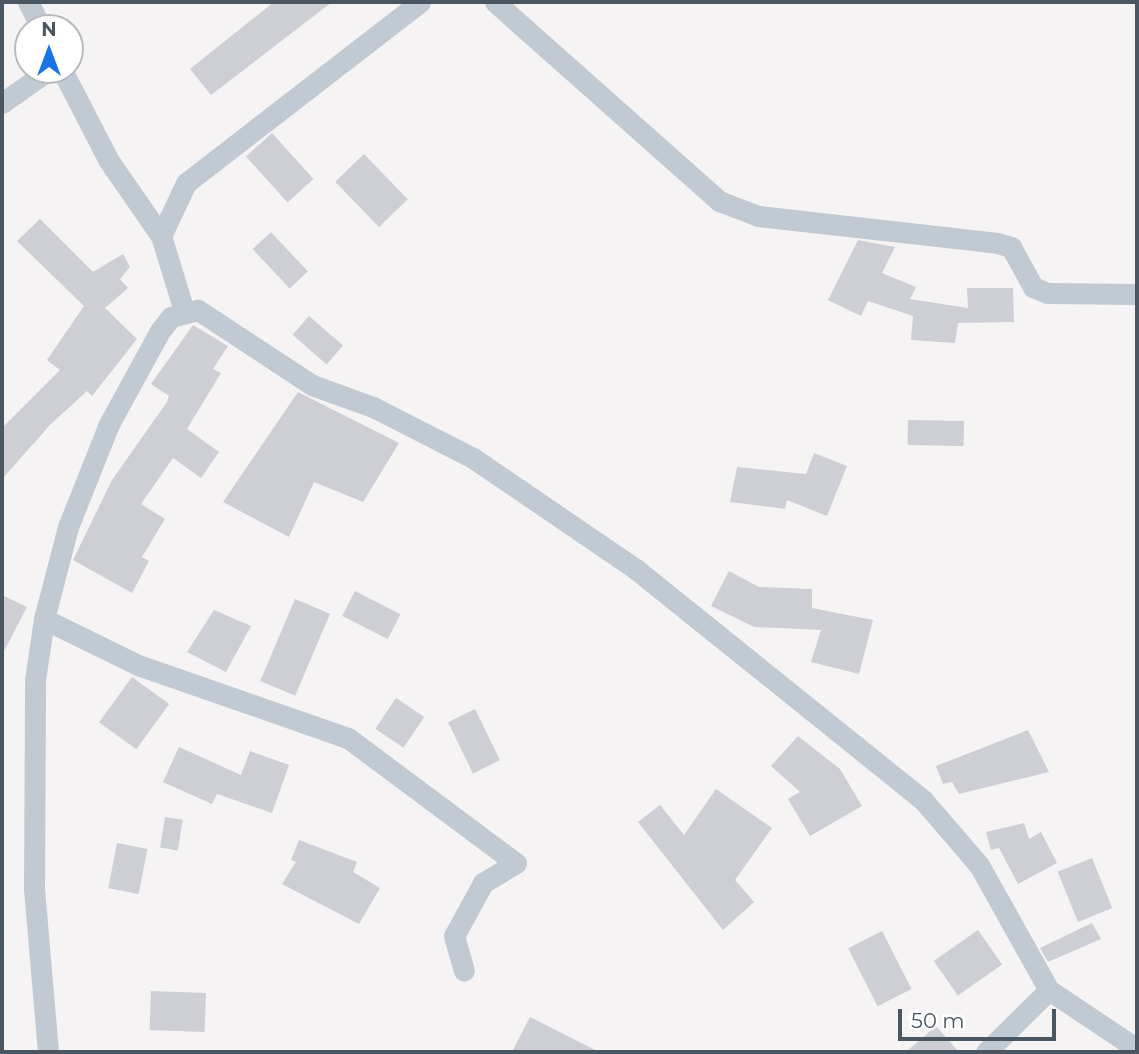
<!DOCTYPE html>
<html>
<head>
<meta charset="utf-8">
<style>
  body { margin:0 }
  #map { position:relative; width:1139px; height:1054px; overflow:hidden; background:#f5f3f3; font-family:Montserrat,sans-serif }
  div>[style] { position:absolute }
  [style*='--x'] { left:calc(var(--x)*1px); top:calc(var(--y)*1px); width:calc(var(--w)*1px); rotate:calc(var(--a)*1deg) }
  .building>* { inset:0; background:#cdcfd5; transform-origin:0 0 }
  .street>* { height:21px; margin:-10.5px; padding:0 10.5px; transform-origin:10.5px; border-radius:10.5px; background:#c1cad2 }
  span { translate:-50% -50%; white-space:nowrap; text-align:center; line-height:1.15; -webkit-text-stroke:5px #fff; paint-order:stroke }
  .frame { position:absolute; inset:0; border:4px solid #4a5661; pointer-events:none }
  .north { position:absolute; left:14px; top:14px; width:70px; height:70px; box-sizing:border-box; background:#fff; border:2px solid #b7bbc0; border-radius:50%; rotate:0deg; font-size:19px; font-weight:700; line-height:28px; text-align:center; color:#4a5661 }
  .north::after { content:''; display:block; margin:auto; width:24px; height:32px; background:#1a73e8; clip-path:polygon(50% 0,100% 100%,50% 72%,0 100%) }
  .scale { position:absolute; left:898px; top:1009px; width:158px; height:32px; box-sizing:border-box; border:4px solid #4a5661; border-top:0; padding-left:9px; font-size:21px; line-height:24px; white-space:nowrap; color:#4a5661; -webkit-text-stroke:5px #fff; paint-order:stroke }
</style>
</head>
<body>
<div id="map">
  <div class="building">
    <div style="clip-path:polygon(274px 2px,332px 2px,211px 95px,190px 69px)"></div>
    <div style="left:272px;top:133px;width:62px;height:35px;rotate:48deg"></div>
    <div style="left:364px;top:154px;width:63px;height:40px;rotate:46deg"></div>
    <div style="clip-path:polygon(40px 219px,93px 272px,123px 254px,130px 267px,120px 279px,128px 288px,105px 308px,137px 339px,92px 396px,87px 391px,50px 425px,2px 479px,2px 428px,60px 370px,47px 360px,84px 306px,17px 241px)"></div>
    <div style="left:271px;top:232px;width:54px;height:25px;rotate:47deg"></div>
    <div style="clip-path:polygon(858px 240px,895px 247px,882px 273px,916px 287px,910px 299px,968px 308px,967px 288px,1013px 288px,1014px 322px,958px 323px,955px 343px,911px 340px,913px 316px,868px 301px,861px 316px,828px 300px)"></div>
    <div style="left:309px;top:316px;width:45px;height:25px;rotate:41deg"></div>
    <div style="clip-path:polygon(193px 325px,228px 346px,213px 369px,221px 373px,187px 429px,219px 452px,201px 478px,173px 458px,141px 504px,165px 519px,142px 557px,149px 561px,132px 593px,73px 560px,112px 480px,167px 402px,169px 396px,151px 384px)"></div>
    <div style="clip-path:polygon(298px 392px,399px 443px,363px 502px,314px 482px,289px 537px,223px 502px)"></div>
    <div style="left:908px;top:420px;width:56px;height:25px;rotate:1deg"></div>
    <div style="clip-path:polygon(814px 453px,847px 466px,827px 516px,787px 500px,785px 509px,730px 502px,737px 467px,806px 474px)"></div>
    <div style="clip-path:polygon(729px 571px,759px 587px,812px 589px,812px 608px,873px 620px,859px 674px,811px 662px,821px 630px,754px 627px,711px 606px)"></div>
    <div style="left:355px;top:591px;width:51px;height:28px;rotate:27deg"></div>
    <div style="clip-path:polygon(2px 595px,27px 607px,2px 655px)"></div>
    <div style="left:295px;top:599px;width:38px;height:89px;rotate:23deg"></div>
    <div style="clip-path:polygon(214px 610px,251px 626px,226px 672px,187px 652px)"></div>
    <div style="left:132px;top:677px;width:46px;height:56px;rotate:36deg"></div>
    <div style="left:396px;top:698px;width:34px;height:37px;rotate:34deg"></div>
    <div style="left:475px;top:709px;width:57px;height:30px;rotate:64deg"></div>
    <div style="clip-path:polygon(1028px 730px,1049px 772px,959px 794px,952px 782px,943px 784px,936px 766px)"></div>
    <div style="clip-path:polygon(798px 736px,840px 769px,862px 806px,810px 836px,788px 799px,800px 792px,771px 766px)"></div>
    <div style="clip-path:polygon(179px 747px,241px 775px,250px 751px,289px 765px,272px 813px,217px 794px,212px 804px,163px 782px)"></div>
    <div style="clip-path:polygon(716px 789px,772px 828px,735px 880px,754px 902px,723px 930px,638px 822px,660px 805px,684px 835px)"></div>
    <div style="left:165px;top:817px;width:18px;height:31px;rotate:9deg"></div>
    <div style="clip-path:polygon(1024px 823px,1029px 839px,1041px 832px,1057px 863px,1018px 884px,999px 848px,991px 850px,986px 832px)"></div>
    <div style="clip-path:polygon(299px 840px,357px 862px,353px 872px,380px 888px,359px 924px,282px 884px,296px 862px,291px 860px)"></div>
    <div style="left:117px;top:843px;width:31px;height:46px;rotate:11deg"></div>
    <div style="left:1092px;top:858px;width:54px;height:37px;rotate:68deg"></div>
    <div style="clip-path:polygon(1092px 923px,1101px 939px,1048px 962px,1040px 948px)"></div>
    <div style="left:978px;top:930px;width:42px;height:54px;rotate:55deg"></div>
    <div style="left:882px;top:931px;width:65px;height:38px;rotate:63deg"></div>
    <div style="left:151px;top:991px;width:55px;height:39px;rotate:2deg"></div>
    <div style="clip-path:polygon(530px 1017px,599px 1052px,512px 1052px)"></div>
    <div style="clip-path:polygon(936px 1026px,959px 1052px,906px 1052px)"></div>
  </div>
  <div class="street">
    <div style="--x:28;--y:2;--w:29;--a:63"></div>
    <div style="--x:495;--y:2;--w:300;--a:41.6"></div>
    <div style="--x:719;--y:201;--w:42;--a:21"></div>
    <div style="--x:758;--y:216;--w:241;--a:6.4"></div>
    <div style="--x:997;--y:243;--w:15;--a:16"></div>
    <div style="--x:1011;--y:247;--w:46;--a:61.2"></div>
    <div style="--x:1033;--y:287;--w:15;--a:23"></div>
    <div style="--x:1047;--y:293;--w:90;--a:0.6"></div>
    <div style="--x:62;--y:70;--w:102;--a:62.7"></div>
    <div style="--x:109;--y:161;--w:91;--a:55.3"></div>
    <div style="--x:2;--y:103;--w:57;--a:-35.1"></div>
    <div style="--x:184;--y:311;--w:78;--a:-107"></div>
    <div style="--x:161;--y:236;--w:59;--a:-64.7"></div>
    <div style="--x:186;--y:183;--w:296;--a:-37.7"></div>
    <div style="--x:44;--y:619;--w:105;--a:26.1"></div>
    <div style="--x:138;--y:665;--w:222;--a:19.2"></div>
    <div style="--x:348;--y:738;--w:209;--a:36.7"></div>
    <div style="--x:516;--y:863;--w:39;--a:149"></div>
    <div style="--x:483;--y:883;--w:60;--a:118.7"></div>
    <div style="--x:454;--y:936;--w:36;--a:74"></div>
    <div style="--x:48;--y:1052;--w:164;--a:-94.9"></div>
    <div style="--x:34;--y:889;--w:209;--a:-89.7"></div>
    <div style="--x:35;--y:680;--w:62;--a:-81.6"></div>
    <div style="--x:44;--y:619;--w:95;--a:-75.4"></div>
    <div style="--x:68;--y:527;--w:111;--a:-68.3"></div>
    <div style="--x:109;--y:424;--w:106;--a:-61.3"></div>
    <div style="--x:160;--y:331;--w:18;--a:-52"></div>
    <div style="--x:171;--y:317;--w:28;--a:-15"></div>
    <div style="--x:198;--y:310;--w:136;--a:33.3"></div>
    <div style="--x:312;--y:385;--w:65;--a:19.8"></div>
    <div style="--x:373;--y:407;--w:112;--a:27"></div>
    <div style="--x:473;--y:458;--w:199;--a:34.3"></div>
    <div style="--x:637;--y:570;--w:367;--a:38.8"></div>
    <div style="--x:923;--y:800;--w:86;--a:49.3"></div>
    <div style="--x:979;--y:865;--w:143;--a:60.8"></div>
    <div style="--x:1049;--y:990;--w:106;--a:33.8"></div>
    <div style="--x:986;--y:1052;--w:88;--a:-44.5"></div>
  </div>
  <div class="frame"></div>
  <div class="north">N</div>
  <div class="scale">50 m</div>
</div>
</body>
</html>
